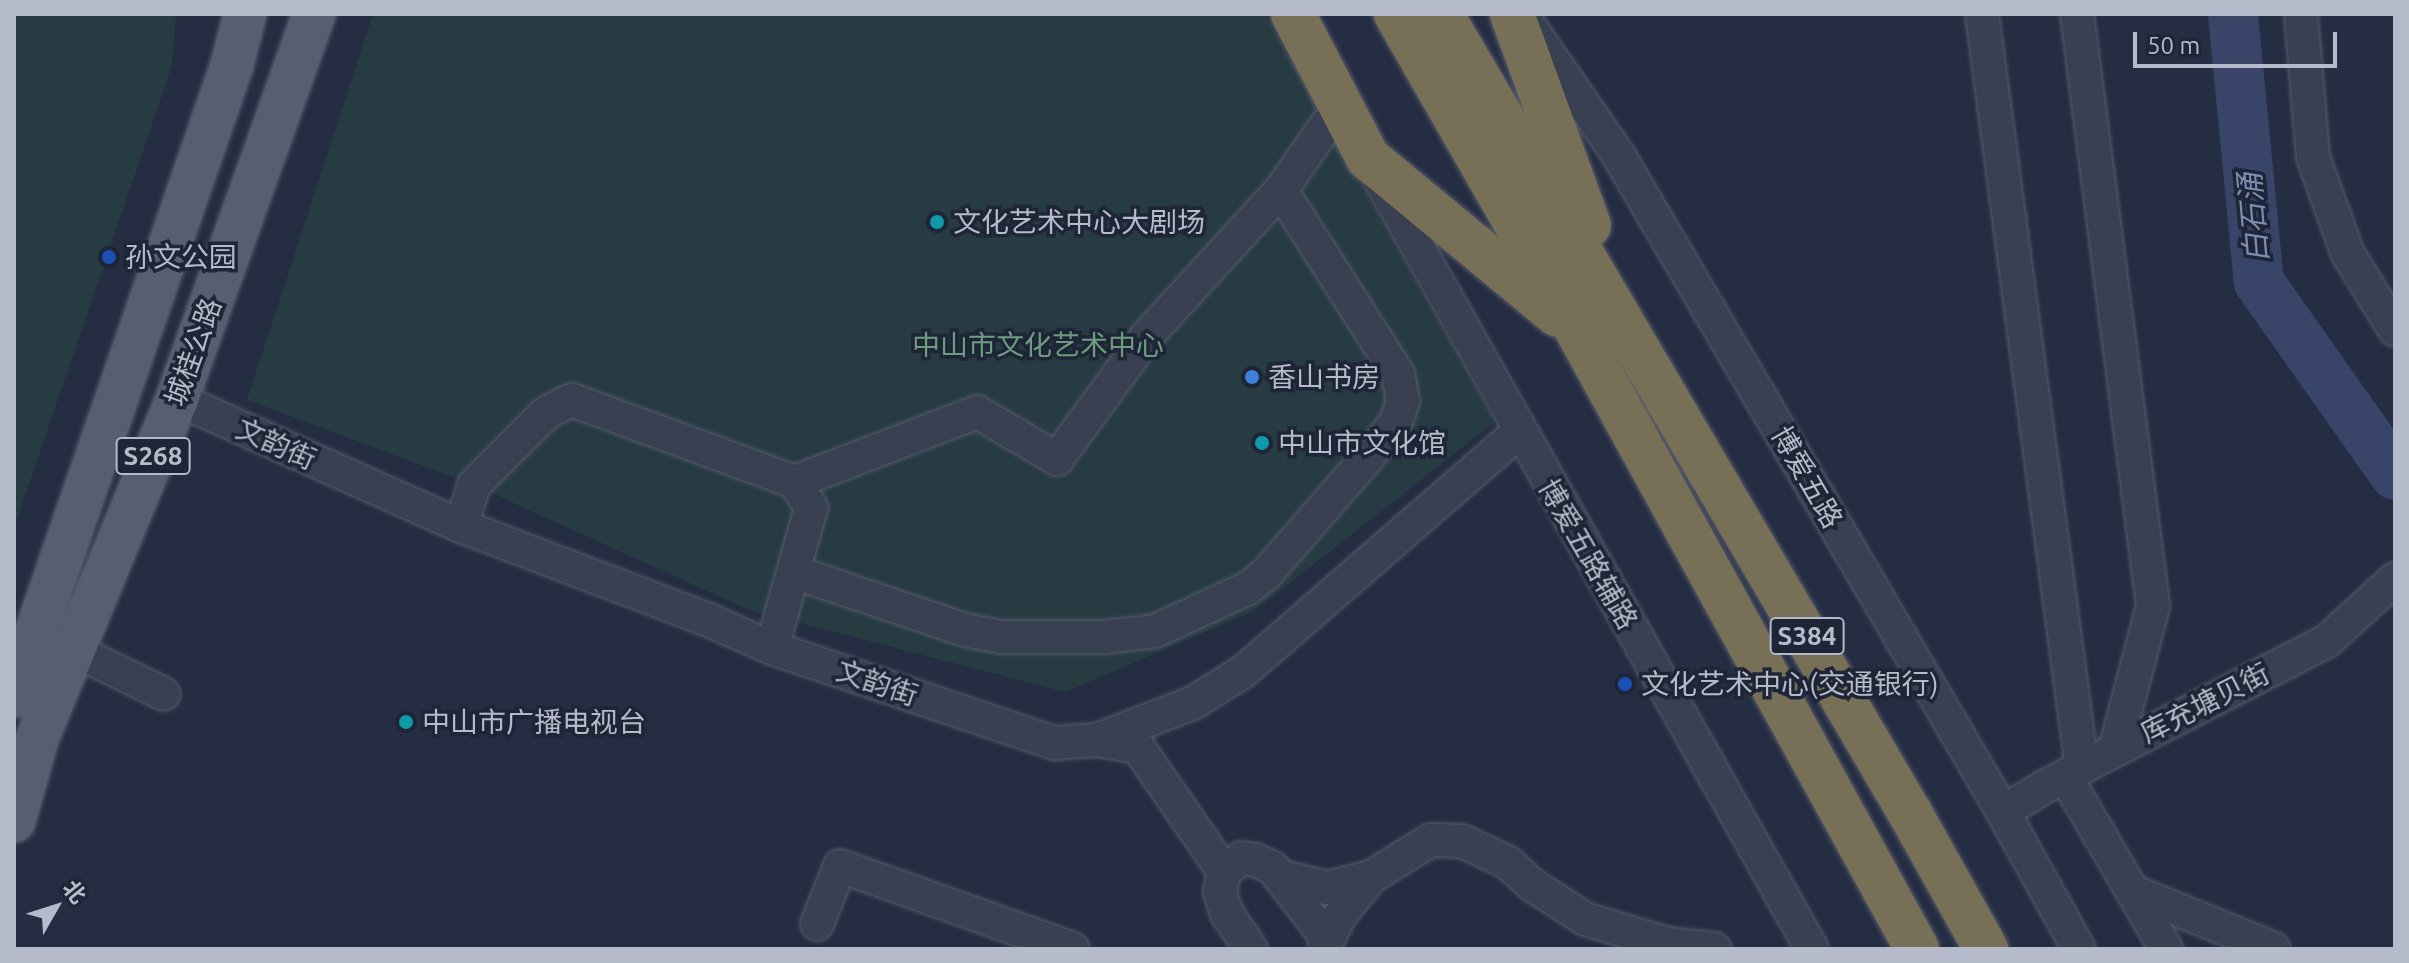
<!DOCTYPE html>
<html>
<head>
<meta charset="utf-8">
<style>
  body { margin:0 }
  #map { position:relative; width:2409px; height:963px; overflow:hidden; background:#252d42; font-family:Ubuntu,"Noto Sans SC",sans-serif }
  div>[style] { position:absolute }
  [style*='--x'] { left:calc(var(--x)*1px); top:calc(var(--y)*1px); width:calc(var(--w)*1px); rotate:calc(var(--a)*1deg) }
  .green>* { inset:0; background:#273b42 }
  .river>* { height:50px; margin:-25px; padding:0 25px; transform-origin:25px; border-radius:25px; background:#384569 }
  .roads { filter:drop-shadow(0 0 2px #545b6b) drop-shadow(0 0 2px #545b6b) }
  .minor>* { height:32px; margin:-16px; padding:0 16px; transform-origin:16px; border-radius:16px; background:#394051 }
  .major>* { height:42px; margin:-21px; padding:0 21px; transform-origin:21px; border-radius:21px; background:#575e71 }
  .highway>* { height:44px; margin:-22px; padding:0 22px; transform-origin:22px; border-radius:22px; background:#776f56 }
  .dots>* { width:22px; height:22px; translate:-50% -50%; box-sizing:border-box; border:4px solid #1e2536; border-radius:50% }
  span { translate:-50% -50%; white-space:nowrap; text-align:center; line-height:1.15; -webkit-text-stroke:7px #1e2536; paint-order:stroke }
  .shield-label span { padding:2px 6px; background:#1e2536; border:2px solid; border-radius:6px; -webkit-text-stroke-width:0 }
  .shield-label { font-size:26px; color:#b6bbcb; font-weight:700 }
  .poi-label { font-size:28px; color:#b6bbcb }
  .left { translate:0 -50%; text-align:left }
  .park-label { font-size:28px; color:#6d9d7f }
  .street-label { font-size:28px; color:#b6bbcb }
  .water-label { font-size:30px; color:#7c8cb3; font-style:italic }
  .frame { position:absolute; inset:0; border:16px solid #b6bbcb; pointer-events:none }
  .north { position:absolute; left:16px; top:867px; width:80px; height:80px; -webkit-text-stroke:6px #1e2536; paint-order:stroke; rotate:51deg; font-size:22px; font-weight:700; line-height:32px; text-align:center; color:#b6bbcb }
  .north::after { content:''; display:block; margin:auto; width:28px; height:36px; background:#b6bbcb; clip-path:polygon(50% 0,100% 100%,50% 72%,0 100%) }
  .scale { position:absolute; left:2133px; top:32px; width:204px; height:36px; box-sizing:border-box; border:4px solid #b6bbcb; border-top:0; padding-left:10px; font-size:24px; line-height:28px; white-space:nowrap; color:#b6bbcb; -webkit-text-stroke:6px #1e2536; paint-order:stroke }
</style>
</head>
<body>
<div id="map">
  <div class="green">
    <div style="clip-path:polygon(14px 14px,176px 14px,172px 66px,14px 528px)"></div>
    <div style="clip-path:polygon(373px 14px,1265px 14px,1495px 422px,1253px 612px,1065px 692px,749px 610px,474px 485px,247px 400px)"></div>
  </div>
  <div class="river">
    <div style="--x:2233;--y:14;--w:269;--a:84.5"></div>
    <div style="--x:2259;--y:282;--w:236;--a:54.8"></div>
  </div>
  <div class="roads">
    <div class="minor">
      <div style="--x:1982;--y:14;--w:760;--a:82.44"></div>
      <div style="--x:2077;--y:14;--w:597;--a:82.68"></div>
      <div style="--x:2153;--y:606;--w:149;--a:104.8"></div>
      <div style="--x:2301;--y:14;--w:144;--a:85.2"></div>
      <div style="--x:2313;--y:157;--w:103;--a:70.2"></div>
      <div style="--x:2348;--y:254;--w:89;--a:58.3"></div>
      <div style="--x:1528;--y:24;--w:160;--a:55.4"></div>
      <div style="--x:1619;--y:156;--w:760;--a:59.66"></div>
      <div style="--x:2003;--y:812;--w:157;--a:61"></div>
      <div style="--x:1375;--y:171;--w:892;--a:60.68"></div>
      <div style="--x:177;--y:399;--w:311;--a:24.1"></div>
      <div style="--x:461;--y:526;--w:267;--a:20.8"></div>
      <div style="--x:711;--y:621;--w:67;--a:23.9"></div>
      <div style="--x:772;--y:648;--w:299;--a:18.6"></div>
      <div style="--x:1055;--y:743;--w:42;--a:-4.1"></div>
      <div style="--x:1097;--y:740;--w:103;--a:-21.1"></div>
      <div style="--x:1193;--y:703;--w:60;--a:-32.1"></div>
      <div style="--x:1244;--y:671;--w:364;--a:-41"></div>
      <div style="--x:795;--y:482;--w:195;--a:-21"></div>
      <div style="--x:977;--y:412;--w:93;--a:30.4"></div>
      <div style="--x:1057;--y:459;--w:152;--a:-53.8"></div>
      <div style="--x:1147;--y:336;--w:198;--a:-47.5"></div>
      <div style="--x:1281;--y:190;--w:80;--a:-55.1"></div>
      <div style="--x:1327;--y:124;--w:22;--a:-43"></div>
      <div style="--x:461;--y:526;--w:43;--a:-72.4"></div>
      <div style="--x:474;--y:485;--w:102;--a:-45"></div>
      <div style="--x:546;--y:413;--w:29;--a:-27"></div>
      <div style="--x:572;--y:400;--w:238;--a:20.2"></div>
      <div style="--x:795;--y:482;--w:31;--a:58"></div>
      <div style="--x:811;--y:508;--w:145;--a:105.6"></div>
      <div style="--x:794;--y:572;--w:181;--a:18.7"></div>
      <div style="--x:965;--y:630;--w:36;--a:11"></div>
      <div style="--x:1000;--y:637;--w:104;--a:0"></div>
      <div style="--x:1104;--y:637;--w:51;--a:-6.7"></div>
      <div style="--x:1155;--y:631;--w:102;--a:-24.8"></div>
      <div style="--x:1248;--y:588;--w:24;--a:-38"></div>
      <div style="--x:1267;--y:573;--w:152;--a:-49"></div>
      <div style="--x:1367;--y:458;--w:46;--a:-51.1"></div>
      <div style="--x:1396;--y:422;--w:22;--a:-72"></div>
      <div style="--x:1403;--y:401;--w:27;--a:-100"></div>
      <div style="--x:1398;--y:374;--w:218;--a:-122.5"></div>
      <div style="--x:72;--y:649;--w:102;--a:26.1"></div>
      <div style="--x:1097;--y:740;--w:42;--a:9.7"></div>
      <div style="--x:1138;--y:747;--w:152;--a:55.5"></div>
      <div style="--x:2065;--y:776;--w:200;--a:59.7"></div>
      <div style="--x:2003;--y:812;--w:50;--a:-31.2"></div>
      <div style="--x:2046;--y:786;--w:316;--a:-27.3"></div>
      <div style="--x:2327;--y:641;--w:92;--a:-42.4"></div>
      <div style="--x:1279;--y:876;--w:49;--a:14"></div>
      <div style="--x:1327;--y:888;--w:45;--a:-14"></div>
      <div style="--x:1371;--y:877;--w:51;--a:128.7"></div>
      <div style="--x:1339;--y:917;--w:30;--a:116"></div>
      <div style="--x:1371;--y:877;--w:70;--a:-31.7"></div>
      <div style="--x:1431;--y:840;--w:31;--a:2"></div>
      <div style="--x:1462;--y:841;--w:50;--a:25"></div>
      <div style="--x:1507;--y:862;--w:36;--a:42"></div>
      <div style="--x:1534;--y:886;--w:61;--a:32.9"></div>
      <div style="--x:1585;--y:919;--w:87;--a:16.8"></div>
      <div style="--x:1668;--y:944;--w:47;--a:6.1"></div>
      <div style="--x:2132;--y:891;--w:153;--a:22.2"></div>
      <div style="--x:817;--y:924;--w:62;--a:-68.4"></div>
      <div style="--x:840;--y:866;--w:247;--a:19.6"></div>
      <div style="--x:1251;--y:949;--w:42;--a:-124.4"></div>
      <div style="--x:1227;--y:914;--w:23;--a:-108"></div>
      <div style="--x:1220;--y:892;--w:20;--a:-79"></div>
      <div style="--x:1224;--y:872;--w:22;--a:-39"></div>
      <div style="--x:1241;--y:858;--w:15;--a:8"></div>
      <div style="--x:1256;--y:860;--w:19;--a:25"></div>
      <div style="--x:1273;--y:868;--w:87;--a:52.5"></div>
      <div style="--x:1326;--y:937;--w:12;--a:95"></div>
    </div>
    <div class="major">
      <div style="--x:14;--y:696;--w:668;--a:-70.94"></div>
      <div style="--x:232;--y:65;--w:53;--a:-75.7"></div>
      <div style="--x:14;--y:821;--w:85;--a:-74.3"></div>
      <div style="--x:37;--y:739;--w:368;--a:-67.6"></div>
      <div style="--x:177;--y:399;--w:409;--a:-70.4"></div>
    </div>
    <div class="highway">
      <div style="--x:1293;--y:14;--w:162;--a:62.5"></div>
      <div style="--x:1368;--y:158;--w:246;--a:39.6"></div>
      <div style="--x:1396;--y:14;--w:366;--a:60.2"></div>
      <div style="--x:1578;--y:332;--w:704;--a:61.21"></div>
      <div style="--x:1441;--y:14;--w:926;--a:59.59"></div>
      <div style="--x:1910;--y:813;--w:156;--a:60.8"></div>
      <div style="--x:1512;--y:14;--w:225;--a:70"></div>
    </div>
  </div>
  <div class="dots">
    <div style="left:937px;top:222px;background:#0f9aa8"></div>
    <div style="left:109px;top:257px;background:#1a4fb4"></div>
    <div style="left:1252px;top:377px;background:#3f7fe0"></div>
    <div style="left:1262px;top:443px;background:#0f9aa8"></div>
    <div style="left:1625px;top:684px;background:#1a4fb4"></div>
    <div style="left:406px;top:722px;background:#0f9aa8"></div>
  </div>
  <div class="shield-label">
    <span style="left:153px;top:456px">S268</span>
    <span style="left:1807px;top:636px">S384</span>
  </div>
  <div class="poi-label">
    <span class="left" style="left:953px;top:222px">文化艺术中心大剧场</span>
    <span class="left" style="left:125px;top:257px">孙文公园</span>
    <span class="left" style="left:1268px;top:377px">香山书房</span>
    <span class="left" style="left:1278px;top:443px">中山市文化馆</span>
    <span class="left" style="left:1641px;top:684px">文化艺术中心(交通银行)</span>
    <span class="left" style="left:422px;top:722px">中山市广播电视台</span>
  </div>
  <div class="park-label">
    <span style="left:1038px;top:345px">中山市文化艺术中心</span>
  </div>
  <div class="street-label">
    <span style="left:193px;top:352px;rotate:-70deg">城桂公路</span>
    <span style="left:276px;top:444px;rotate:24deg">文韵街</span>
    <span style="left:1807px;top:477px;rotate:60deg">博爱五路</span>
    <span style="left:1588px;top:554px;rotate:60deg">博爱五路辅路</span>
    <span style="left:877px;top:683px;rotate:19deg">文韵街</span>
    <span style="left:2205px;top:703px;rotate:-27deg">库充塘贝街</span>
  </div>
  <div class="water-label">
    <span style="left:2253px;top:218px;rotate:-95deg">白石涌</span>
  </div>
  <div class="frame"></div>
  <div class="north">北</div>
  <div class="scale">50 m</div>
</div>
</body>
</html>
